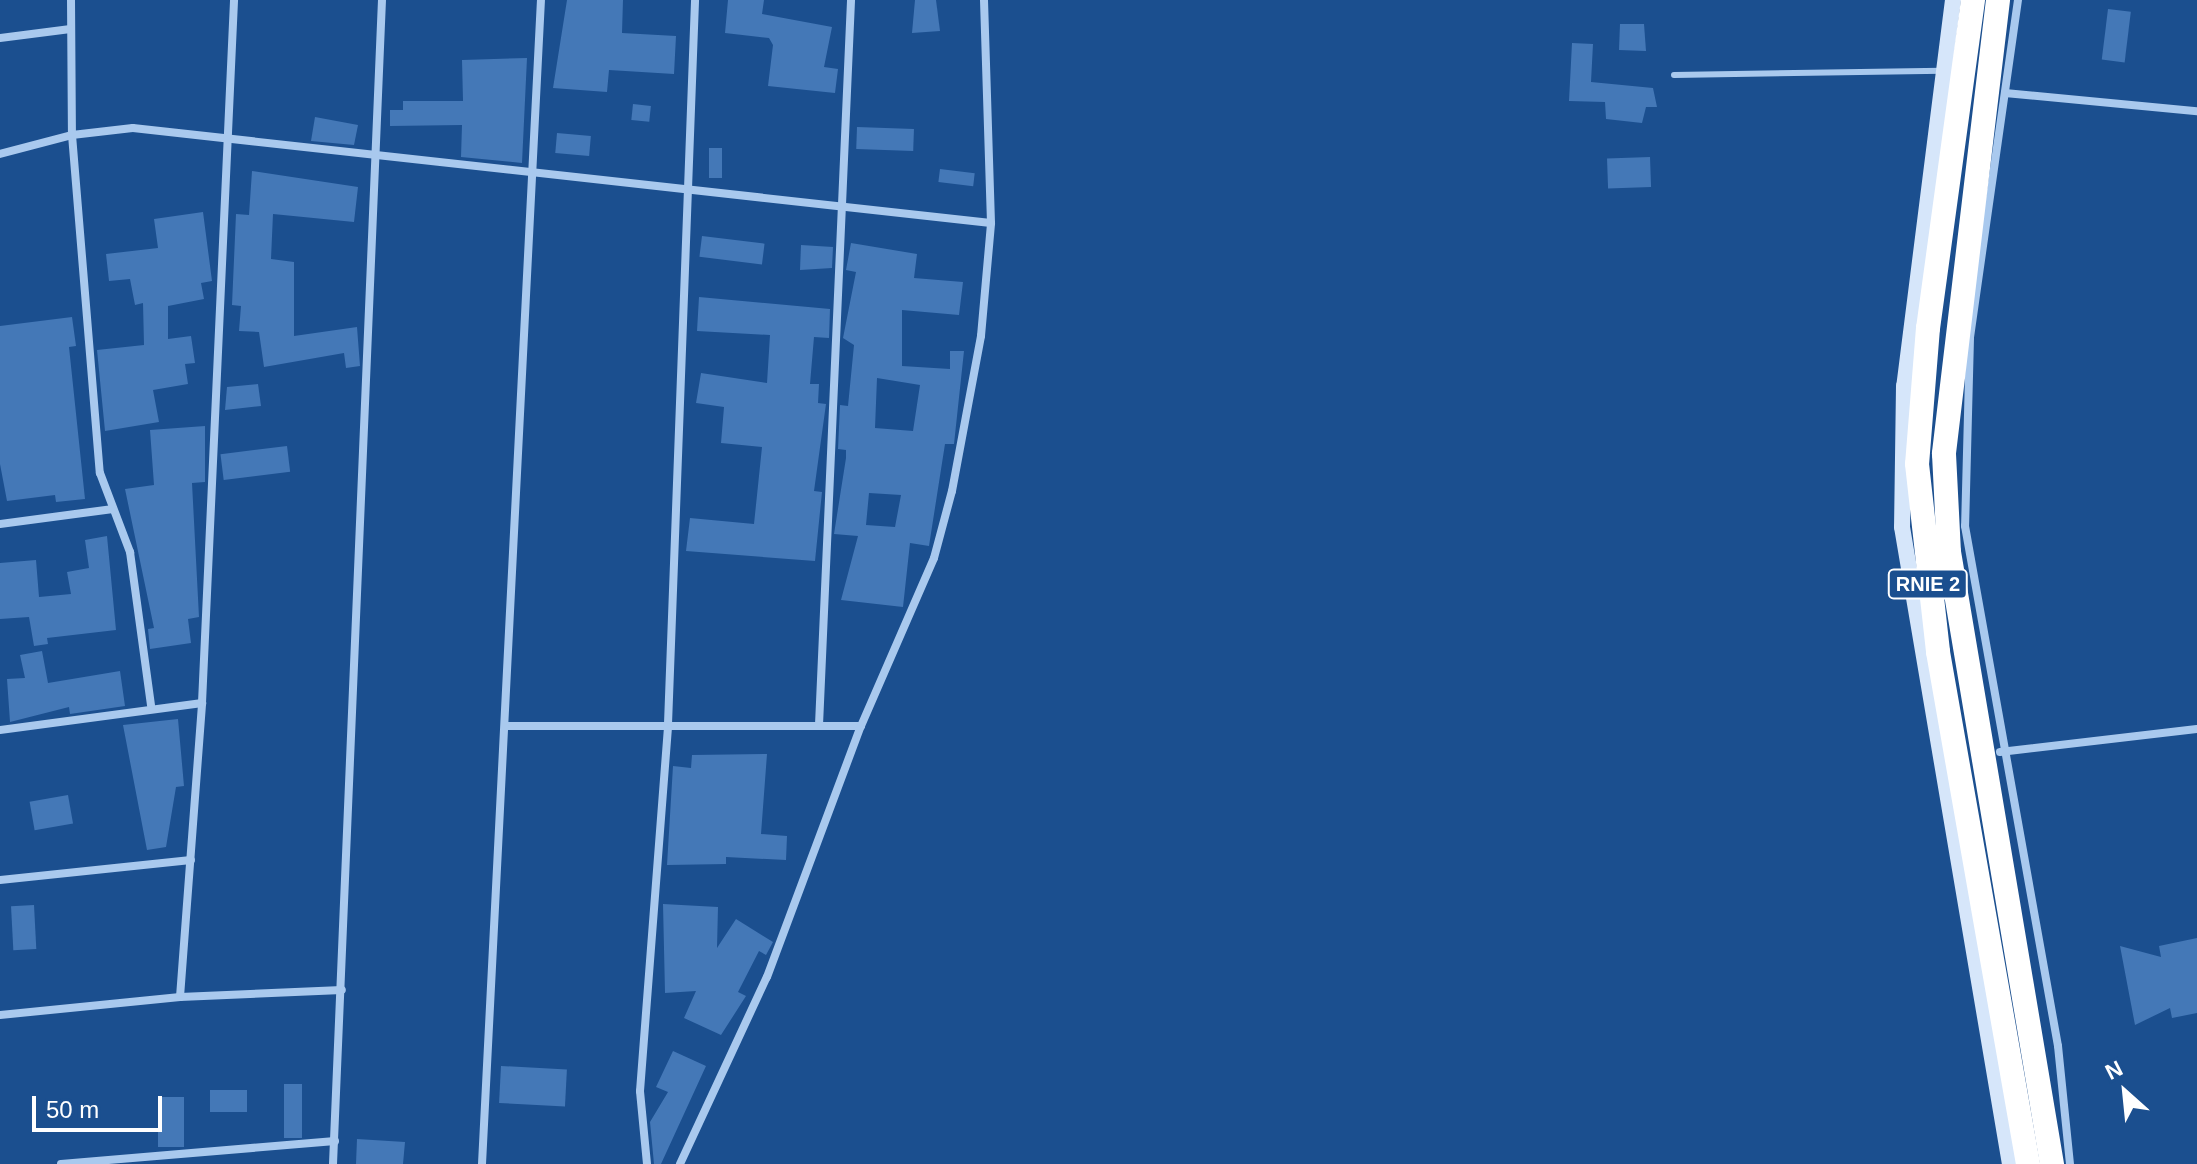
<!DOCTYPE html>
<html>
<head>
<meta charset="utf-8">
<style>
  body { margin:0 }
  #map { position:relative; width:2197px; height:1164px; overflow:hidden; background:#1b4f8f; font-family:Arial,sans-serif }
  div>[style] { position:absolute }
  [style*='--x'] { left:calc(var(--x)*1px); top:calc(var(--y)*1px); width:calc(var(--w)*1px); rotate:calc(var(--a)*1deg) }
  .building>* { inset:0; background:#4478b7; transform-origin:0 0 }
  .lane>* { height:6px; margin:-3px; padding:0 3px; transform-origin:3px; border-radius:3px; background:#a9c9ee }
  .street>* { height:8px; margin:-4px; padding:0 4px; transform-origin:4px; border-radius:4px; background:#a9c9ee }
  .secondary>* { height:16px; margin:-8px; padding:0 8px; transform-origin:8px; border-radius:8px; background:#d6e6fa }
  .highway>* { height:24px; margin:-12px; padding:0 12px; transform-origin:12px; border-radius:12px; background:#fff }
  span { translate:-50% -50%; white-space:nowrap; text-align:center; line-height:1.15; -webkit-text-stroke:6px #1b4f8f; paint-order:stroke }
  .shield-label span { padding:2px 6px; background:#1b4f8f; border:2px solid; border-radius:6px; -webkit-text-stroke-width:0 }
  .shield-label { font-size:20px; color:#fff; font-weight:700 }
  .north { position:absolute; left:2085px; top:1052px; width:80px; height:80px; -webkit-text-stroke:6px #1b4f8f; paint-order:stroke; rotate:333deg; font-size:22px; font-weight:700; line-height:32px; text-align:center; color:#fff }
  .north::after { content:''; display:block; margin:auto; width:28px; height:36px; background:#fff; clip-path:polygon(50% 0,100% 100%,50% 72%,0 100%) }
  .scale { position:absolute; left:32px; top:1096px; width:130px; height:36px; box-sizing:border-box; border:4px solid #fff; border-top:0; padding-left:10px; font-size:24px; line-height:28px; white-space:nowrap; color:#fff; -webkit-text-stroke:6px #1b4f8f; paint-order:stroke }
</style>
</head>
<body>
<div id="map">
  <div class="building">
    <div style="clip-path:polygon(567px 0,623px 0,622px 33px,676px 36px,674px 74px,609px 70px,607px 92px,553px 88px)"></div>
    <div style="clip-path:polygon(728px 0,764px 0,762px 14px,832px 27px,824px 67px,838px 69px,835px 93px,768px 86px,773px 45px,769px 38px,725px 33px)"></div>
    <div style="clip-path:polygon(915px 0,936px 0,940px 31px,912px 33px)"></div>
    <div style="left:2108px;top:9px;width:23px;height:51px;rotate:7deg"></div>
    <div style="clip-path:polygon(1620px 24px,1644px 24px,1646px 51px,1619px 50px)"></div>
    <div style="clip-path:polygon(1572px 43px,1593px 44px,1591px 82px,1653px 88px,1657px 107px,1646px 107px,1642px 123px,1606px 119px,1605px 102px,1569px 101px)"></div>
    <div style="clip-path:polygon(527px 58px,522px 163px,461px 157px,462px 125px,390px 126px,390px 110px,403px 110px,403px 101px,463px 101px,462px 60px)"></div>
    <div style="left:633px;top:104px;width:18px;height:16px;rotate:6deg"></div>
    <div style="clip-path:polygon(315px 117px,358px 125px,354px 145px,311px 141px)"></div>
    <div style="left:857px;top:127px;width:57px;height:22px;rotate:2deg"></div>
    <div style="left:557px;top:133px;width:34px;height:20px;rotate:5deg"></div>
    <div style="left:709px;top:148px;width:13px;height:30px"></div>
    <div style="left:1650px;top:157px;width:30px;height:43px;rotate:88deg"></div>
    <div style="left:940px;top:169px;width:35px;height:13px;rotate:7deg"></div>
    <div style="clip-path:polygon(252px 171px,358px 187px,354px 222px,273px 214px,271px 259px,294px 262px,294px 336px,357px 327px,360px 366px,346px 368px,344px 353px,264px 367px,259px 332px,239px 331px,241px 306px,232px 305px,236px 214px,249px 215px)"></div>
    <div style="clip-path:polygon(203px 212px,212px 281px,201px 283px,204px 299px,168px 306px,168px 339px,191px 336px,195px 363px,185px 364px,188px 384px,153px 390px,159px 422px,105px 431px,97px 350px,144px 345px,143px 303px,135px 305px,130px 279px,109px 281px,106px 254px,158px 248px,154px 219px)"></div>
    <div style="left:702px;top:236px;width:63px;height:21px;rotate:7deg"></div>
    <div style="clip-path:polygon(evenodd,851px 243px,917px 254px,914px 278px,963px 282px,959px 315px,902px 310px,902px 366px,950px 369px,950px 351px,964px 351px,954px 444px,945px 444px,929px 546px,910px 543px,903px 607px,841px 600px,858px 536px,834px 534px,846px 458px,846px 450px,838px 449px,840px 405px,848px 406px,854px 345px,843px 338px,856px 272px,846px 270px,851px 243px,877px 378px,920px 385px,913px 431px,875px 428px,877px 378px,851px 243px,869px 493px,901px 495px,895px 527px,866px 525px,869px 493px)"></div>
    <div style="clip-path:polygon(801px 245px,833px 247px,832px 268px,800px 270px)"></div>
    <div style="clip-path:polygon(699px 297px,830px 309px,829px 338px,814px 337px,810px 384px,819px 384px,818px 403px,826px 404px,814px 491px,822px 492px,815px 561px,686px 551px,690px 518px,754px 524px,762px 447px,721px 443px,724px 407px,696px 403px,701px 373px,767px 383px,770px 335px,697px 331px)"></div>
    <div style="clip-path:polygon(72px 317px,76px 346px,69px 347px,85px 499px,56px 502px,55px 495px,7px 501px,0 464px,0 326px)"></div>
    <div style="clip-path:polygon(258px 384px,261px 406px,225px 410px,227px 387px)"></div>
    <div style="clip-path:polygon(205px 426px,205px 482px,192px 483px,199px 617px,188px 619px,191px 643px,150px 649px,148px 629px,154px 628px,125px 489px,154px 485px,150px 430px)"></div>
    <div style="left:287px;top:446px;width:26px;height:67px;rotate:83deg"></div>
    <div style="clip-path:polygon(107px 536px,116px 630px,47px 638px,48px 644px,34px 646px,29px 617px,0 619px,0 563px,36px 560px,39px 597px,71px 594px,67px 572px,89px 568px,85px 540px)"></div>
    <div style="clip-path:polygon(42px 651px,48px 683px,120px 671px,125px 706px,70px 714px,69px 707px,10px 722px,7px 679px,25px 678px,20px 655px)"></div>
    <div style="clip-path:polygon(178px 719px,184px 786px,176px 787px,166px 847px,147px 850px,123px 725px)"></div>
    <div style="clip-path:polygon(767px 754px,761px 834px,787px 836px,786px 860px,726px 857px,726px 864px,667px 865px,673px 766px,691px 768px,692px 755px)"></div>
    <div style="left:68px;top:795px;width:29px;height:39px;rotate:80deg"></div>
    <div style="clip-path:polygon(663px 904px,718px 907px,717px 948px,736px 919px,773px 942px,766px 955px,759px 951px,738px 992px,746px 996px,721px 1035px,684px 1018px,696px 991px,665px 993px)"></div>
    <div style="left:34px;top:905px;width:44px;height:23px;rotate:87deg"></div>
    <div style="clip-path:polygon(2197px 938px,2197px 1013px,2172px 1018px,2170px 1008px,2135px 1025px,2120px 946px,2161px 957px,2159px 946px)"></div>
    <div style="clip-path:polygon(673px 1051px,706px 1066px,661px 1164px,654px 1164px,650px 1122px,668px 1092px,656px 1087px)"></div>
    <div style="left:501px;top:1066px;width:66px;height:37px;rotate:3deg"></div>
    <div style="left:284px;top:1084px;width:18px;height:54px"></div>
    <div style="left:247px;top:1090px;width:22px;height:37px;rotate:90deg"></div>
    <div style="left:158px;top:1097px;width:26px;height:50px"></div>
    <div style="clip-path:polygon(357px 1139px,405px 1142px,403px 1164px,356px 1164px)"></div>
  </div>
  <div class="lane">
    <div style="--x:1674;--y:75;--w:268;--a:-0.9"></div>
  </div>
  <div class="street">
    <div style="--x:71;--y:0;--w:135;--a:89.6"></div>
    <div style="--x:72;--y:135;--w:339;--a:85.3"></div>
    <div style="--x:100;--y:473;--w:85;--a:69.2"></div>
    <div style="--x:130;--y:552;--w:155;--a:82.2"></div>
    <div style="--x:2018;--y:0;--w:341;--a:98.1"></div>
    <div style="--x:1970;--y:338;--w:188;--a:91.5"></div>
    <div style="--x:1965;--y:526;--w:528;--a:79.86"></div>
    <div style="--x:2058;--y:1046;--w:119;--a:84.2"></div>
    <div style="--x:0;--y:38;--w:71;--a:-7.3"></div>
    <div style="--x:2005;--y:93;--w:193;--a:5.4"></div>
    <div style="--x:0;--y:154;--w:74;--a:-14.8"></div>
    <div style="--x:72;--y:135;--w:61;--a:-6.5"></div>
    <div style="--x:133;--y:128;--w:863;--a:6.32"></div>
    <div style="--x:0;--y:524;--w:114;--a:-7.6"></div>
    <div style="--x:819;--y:725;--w:726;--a:-87.47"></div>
    <div style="--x:507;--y:726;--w:354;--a:0"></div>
    <div style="--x:0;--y:730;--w:204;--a:-7.6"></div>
    <div style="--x:2000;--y:752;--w:198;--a:-6.7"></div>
    <div style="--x:0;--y:880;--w:192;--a:-6"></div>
    <div style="--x:180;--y:997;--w:295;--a:-85.7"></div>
    <div style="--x:202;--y:703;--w:704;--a:-87.39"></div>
    <div style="--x:0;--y:1015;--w:181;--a:-5.7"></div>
    <div style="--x:180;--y:997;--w:162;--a:-2.5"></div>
    <div style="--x:61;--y:1164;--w:275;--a:-4.8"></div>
    <div style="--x:333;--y:1164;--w:1165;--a:-87.59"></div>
    <div style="--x:482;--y:1164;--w:1165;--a:-87.1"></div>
    <div style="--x:647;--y:1164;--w:73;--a:-95.5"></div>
    <div style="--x:640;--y:1091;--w:368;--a:-85.6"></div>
    <div style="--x:668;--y:724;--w:725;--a:-87.86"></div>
    <div style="--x:680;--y:1164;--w:206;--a:-65.1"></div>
    <div style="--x:767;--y:977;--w:268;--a:-69.5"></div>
    <div style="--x:861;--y:726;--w:183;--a:-66.5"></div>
    <div style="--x:934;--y:558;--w:69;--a:-75"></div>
    <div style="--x:952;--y:491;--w:158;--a:-79.4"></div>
    <div style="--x:981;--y:336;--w:113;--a:-84.9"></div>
    <div style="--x:991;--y:223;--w:223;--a:-91.8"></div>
  </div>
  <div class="secondary">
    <div style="--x:1953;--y:0;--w:389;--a:97.2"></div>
    <div style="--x:1904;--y:386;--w:141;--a:90.8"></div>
    <div style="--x:1902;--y:527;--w:646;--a:80.38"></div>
  </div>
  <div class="highway">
    <div style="--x:1973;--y:0;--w:331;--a:97.8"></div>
    <div style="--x:1928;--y:328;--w:136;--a:94.6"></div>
    <div style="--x:1917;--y:464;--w:189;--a:83.6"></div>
    <div style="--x:1938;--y:652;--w:520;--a:80.03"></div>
    <div style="--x:1998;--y:0;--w:457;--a:96.8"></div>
    <div style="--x:1944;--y:454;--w:98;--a:87.1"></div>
    <div style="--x:1949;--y:552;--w:621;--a:80.45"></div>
  </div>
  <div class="shield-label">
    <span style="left:1928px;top:584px">RNIE 2</span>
  </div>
  <div class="north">N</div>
  <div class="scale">50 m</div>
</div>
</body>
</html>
